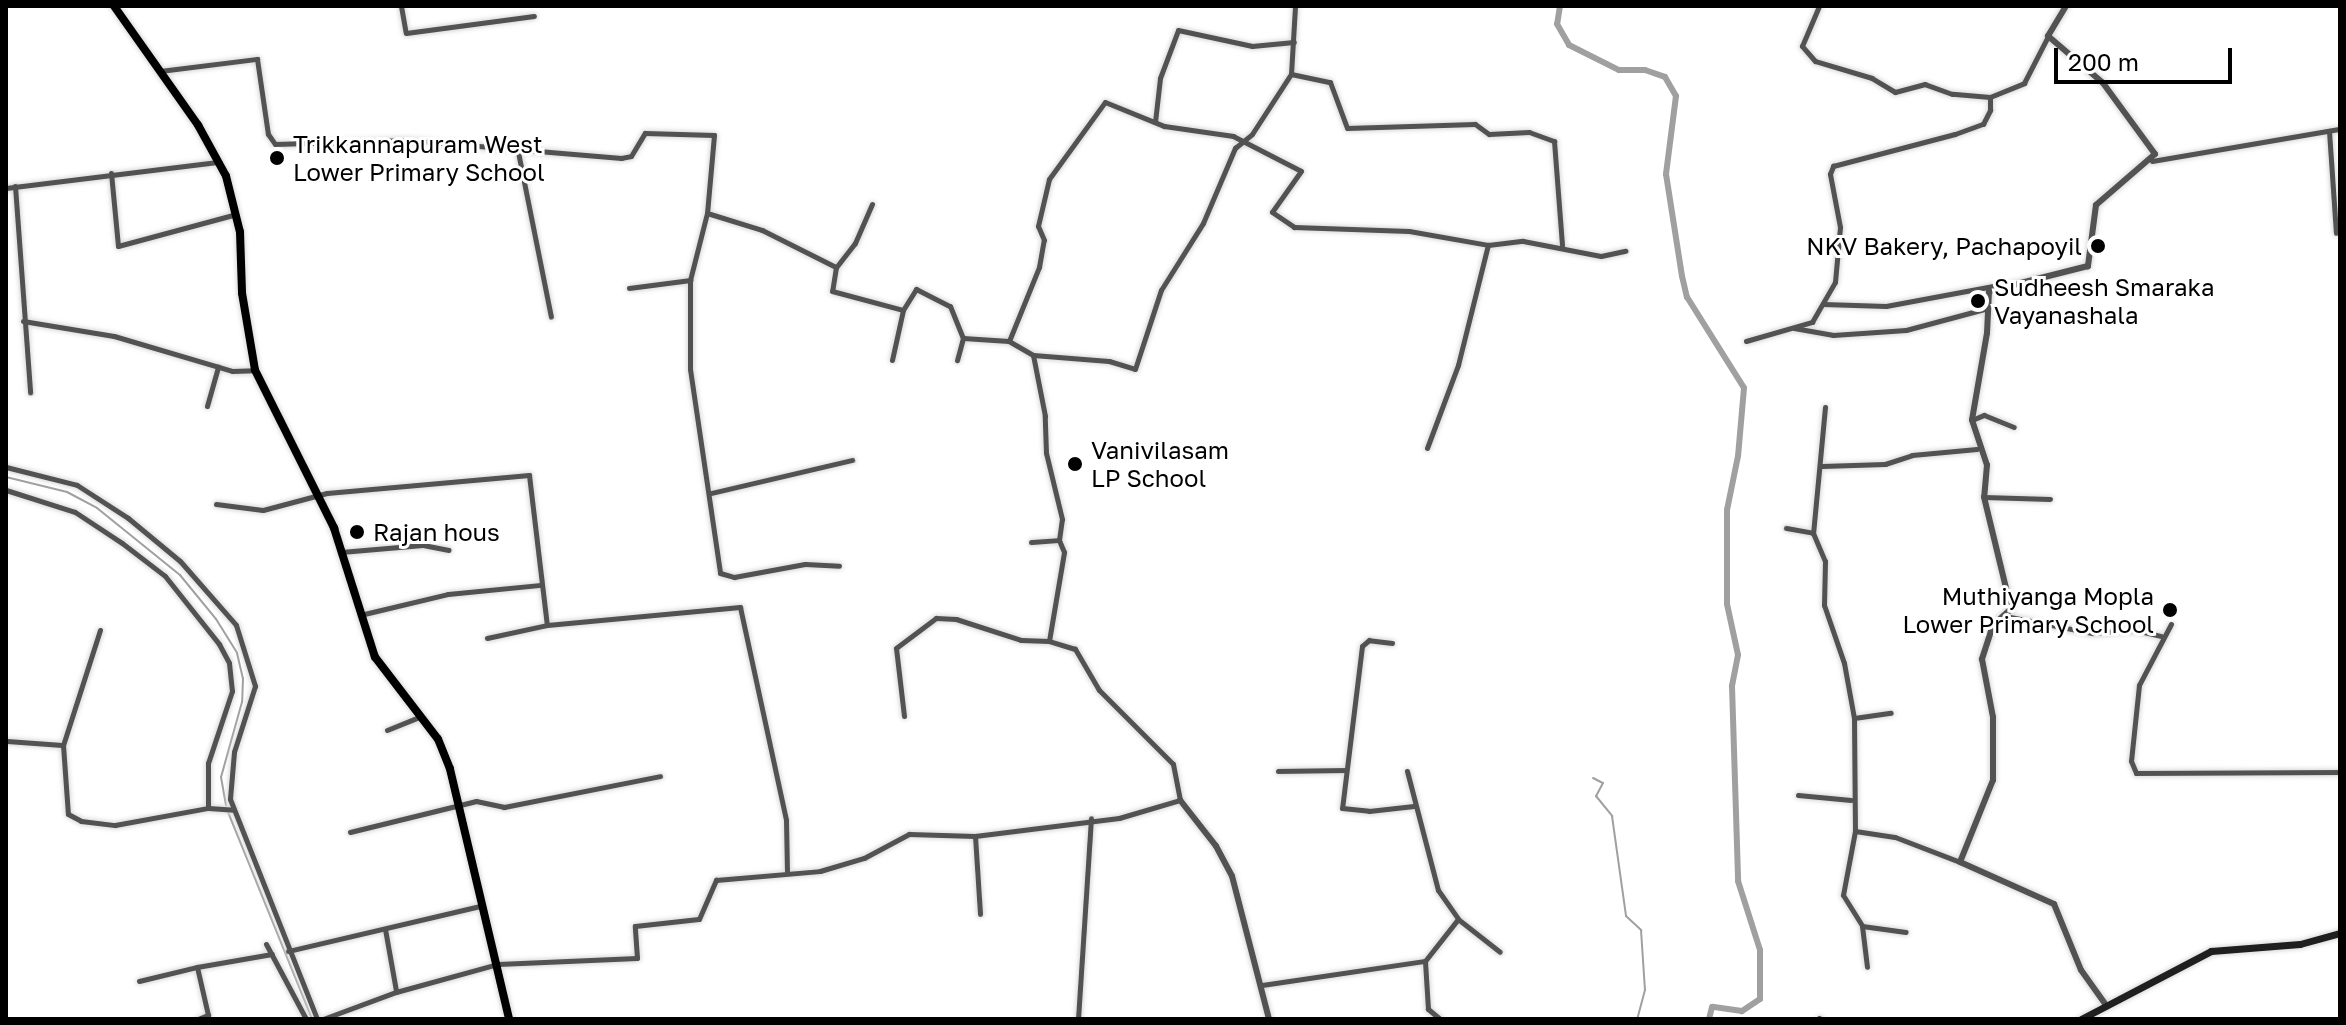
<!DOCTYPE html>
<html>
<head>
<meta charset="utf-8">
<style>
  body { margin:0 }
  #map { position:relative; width:2346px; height:1025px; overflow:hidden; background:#fff; font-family:"Golos Text",sans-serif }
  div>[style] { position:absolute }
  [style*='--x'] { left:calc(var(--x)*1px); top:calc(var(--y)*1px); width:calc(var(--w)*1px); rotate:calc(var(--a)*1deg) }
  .stream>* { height:2px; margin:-1px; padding:0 1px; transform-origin:1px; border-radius:1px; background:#a0a0a0 }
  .canal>* { height:6px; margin:-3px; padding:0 3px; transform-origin:3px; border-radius:3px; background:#a0a0a0 }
  .roads { filter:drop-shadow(0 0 2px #dbdbdb) drop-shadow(0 0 2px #dbdbdb) }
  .minor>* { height:5px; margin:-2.5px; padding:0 2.5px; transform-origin:2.5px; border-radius:2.5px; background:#525252 }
  .tertiary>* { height:6px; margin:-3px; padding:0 3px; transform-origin:3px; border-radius:3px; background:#525252 }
  .secondary>* { height:7px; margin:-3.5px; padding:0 3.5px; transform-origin:3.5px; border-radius:3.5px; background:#1f1f1f }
  .primary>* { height:8px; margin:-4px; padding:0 4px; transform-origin:4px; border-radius:4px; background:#000 }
  .dots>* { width:22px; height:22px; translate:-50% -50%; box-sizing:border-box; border:4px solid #fff; border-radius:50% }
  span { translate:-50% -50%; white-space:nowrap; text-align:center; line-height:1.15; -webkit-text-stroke:6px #fff; paint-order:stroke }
  .poi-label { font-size:24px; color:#000 }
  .left { translate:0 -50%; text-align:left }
  .right { translate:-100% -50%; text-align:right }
  .frame { position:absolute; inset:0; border:8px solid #000; pointer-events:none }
  .scale { position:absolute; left:2054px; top:48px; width:178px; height:36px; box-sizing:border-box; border:4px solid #000; border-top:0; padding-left:10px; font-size:24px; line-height:28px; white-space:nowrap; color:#000; -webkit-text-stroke:6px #fff; paint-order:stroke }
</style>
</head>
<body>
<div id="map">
  <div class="stream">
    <div style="--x:6;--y:477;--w:63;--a:13.8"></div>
    <div style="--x:67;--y:492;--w:34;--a:28"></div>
    <div style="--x:97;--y:508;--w:107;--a:38.9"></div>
    <div style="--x:180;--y:575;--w:57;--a:50.7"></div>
    <div style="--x:216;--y:619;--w:40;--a:58"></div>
    <div style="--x:237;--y:653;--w:26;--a:77"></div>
    <div style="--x:243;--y:678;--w:24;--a:92"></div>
    <div style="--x:242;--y:702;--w:78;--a:105.6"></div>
    <div style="--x:221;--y:777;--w:29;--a:80"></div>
    <div style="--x:1593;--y:778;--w:11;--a:27"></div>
    <div style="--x:1603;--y:783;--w:15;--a:118"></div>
    <div style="--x:1596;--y:796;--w:26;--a:51"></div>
    <div style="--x:1612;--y:816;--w:101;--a:82"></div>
    <div style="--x:1626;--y:916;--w:21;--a:43"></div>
    <div style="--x:1641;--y:930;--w:60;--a:86.2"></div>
    <div style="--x:1645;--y:990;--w:30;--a:105"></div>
    <div style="--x:228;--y:812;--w:223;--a:67.9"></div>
  </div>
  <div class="canal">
    <div style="--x:1560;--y:6;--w:18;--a:99"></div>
    <div style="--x:1557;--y:24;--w:24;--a:60"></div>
    <div style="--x:1569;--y:45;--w:56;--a:26.6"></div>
    <div style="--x:1619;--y:70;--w:26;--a:0"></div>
    <div style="--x:1645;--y:70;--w:21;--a:19"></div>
    <div style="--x:1665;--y:77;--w:22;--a:60"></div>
    <div style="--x:1676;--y:96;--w:79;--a:97.3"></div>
    <div style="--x:1666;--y:174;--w:103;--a:81.1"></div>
    <div style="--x:1682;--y:276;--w:22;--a:77"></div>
    <div style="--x:1687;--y:297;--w:107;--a:57.9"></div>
    <div style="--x:1744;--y:388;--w:68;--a:95"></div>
    <div style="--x:1738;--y:456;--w:55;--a:101.5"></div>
    <div style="--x:1727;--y:510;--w:94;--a:90"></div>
    <div style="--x:1727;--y:604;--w:52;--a:77.8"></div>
    <div style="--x:1738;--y:655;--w:32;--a:101"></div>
    <div style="--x:1732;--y:686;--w:195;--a:88.2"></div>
    <div style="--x:1738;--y:881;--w:72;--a:72.3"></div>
    <div style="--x:1760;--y:950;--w:49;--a:90"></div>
    <div style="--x:1760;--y:999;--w:22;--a:146"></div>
    <div style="--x:1742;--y:1011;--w:30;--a:-172"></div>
    <div style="--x:1712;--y:1007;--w:12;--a:104"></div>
  </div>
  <div class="roads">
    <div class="minor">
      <div style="--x:401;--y:6;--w:27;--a:80"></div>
      <div style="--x:406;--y:33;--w:129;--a:-7.6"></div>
      <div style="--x:160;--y:71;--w:98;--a:-7.1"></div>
      <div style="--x:257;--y:59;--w:76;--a:81.7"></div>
      <div style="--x:268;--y:134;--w:12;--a:55"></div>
      <div style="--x:275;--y:144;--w:132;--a:-1.7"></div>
      <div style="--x:407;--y:140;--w:215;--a:4.8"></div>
      <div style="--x:621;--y:158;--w:10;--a:-11"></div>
      <div style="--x:631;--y:156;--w:27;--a:-59"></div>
      <div style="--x:645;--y:133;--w:69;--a:1.7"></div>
      <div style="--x:714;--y:135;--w:78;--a:95.1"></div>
      <div style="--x:707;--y:213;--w:69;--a:104.2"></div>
      <div style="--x:690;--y:280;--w:89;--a:90"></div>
      <div style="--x:690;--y:369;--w:206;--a:81.6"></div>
      <div style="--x:720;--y:573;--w:15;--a:16"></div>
      <div style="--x:734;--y:577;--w:72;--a:-10.4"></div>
      <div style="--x:805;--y:564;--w:34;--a:3"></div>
      <div style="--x:1291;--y:74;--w:40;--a:12"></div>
      <div style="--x:1330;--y:82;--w:49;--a:69.7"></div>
      <div style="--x:1347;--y:128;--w:128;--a:-1.8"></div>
      <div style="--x:1475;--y:124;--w:17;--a:36"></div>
      <div style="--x:1489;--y:134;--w:40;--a:-2.9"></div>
      <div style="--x:1529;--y:132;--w:27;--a:20"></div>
      <div style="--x:1554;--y:141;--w:105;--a:85.6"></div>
      <div style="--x:1990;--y:97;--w:37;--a:-22"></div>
      <div style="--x:2024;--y:83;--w:53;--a:-62.9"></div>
      <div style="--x:1155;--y:122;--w:44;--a:-83.5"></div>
      <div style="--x:1160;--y:78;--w:51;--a:-69.4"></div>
      <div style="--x:1178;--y:30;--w:76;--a:12.2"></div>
      <div style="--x:1252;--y:46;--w:42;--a:-5.4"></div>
      <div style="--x:2329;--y:131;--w:102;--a:86.1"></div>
      <div style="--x:517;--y:147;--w:173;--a:78.7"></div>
      <div style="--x:2152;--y:161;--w:191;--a:-9.7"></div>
      <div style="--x:111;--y:173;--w:73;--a:84.5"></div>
      <div style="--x:118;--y:246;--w:119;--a:-15.1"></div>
      <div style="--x:15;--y:186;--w:207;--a:85.8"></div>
      <div style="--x:6;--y:188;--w:215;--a:-7"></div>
      <div style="--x:872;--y:204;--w:43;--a:113.6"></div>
      <div style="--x:855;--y:243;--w:31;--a:128"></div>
      <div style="--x:836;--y:267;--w:24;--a:99"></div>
      <div style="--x:832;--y:291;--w:73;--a:15"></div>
      <div style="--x:707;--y:213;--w:58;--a:17.2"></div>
      <div style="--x:762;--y:230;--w:83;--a:26.6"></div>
      <div style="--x:629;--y:288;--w:62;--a:-7.5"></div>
      <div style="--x:1823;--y:304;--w:63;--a:1.8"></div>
      <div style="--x:1886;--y:306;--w:109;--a:-10.6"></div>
      <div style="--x:23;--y:321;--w:92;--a:9.4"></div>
      <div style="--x:114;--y:336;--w:123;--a:16.5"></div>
      <div style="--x:232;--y:371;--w:23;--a:-2"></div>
      <div style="--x:1794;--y:328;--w:40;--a:10"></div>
      <div style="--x:1833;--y:335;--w:73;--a:-3.9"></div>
      <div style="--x:1906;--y:330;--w:85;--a:-15"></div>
      <div style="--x:963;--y:338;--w:46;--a:3.7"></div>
      <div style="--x:1746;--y:341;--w:69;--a:-16.1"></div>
      <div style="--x:1812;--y:322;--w:46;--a:-60.1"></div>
      <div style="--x:1835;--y:282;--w:55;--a:-84.8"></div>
      <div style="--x:1840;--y:227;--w:54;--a:-100.7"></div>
      <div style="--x:1830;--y:174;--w:9;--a:-69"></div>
      <div style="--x:1833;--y:166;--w:126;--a:-14.7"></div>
      <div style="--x:1955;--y:134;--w:30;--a:-20"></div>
      <div style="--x:1983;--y:124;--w:16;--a:-63"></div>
      <div style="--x:1990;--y:110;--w:13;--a:-90"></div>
      <div style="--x:1990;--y:97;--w:38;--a:-175"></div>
      <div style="--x:1952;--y:94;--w:29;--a:-160"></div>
      <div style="--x:1925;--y:84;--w:31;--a:165"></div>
      <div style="--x:1895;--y:92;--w:27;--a:-149"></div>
      <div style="--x:1872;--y:78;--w:59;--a:-163.4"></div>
      <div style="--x:1815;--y:61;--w:20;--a:-131"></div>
      <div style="--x:1802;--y:46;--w:43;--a:-67"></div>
      <div style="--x:1033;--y:355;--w:76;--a:4.5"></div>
      <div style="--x:1109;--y:361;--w:27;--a:17"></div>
      <div style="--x:1135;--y:369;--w:83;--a:-71.8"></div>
      <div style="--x:1161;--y:290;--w:79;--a:-57.9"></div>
      <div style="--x:1203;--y:223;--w:82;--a:-66.9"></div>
      <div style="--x:1235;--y:148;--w:22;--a:-39"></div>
      <div style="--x:1252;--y:134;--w:72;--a:-57"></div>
      <div style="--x:1291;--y:74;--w:68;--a:-86.6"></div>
      <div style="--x:892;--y:360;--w:51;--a:-77.6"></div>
      <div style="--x:903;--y:310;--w:25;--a:-58"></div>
      <div style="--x:916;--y:289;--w:38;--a:27"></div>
      <div style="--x:950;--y:306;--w:35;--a:68"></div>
      <div style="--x:963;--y:338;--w:23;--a:105"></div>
      <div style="--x:207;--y:406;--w:41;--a:-74.2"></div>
      <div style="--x:1825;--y:407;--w:127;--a:95.4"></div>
      <div style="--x:1813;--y:533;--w:30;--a:67"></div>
      <div style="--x:1825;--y:561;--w:44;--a:91.3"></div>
      <div style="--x:1824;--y:605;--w:61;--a:71"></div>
      <div style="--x:1844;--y:663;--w:56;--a:79.7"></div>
      <div style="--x:1854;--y:718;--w:113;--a:89.5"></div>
      <div style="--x:1855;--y:831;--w:65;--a:100.6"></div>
      <div style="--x:1843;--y:895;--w:36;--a:58"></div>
      <div style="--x:1862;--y:926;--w:41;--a:83"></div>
      <div style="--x:1972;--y:420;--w:13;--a:-23"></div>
      <div style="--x:1984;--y:415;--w:32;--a:22"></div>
      <div style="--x:1427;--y:448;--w:89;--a:-69.5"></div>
      <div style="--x:1458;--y:365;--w:124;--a:-76"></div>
      <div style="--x:1822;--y:466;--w:63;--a:-1.8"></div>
      <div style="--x:1885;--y:464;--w:28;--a:-18"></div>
      <div style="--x:1912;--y:455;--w:65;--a:-5.3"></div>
      <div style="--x:6;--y:467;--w:73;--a:14.2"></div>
      <div style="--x:77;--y:485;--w:61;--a:32.9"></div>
      <div style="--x:128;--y:518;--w:67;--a:39.6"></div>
      <div style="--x:180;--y:561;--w:85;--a:48.8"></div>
      <div style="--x:236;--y:625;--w:64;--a:72.7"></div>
      <div style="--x:255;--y:686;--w:69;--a:107.7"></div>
      <div style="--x:234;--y:752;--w:47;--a:94.9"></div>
      <div style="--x:230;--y:799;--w:237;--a:68.4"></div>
      <div style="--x:6;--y:490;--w:72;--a:17.7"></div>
      <div style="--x:75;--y:512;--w:56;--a:33.4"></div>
      <div style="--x:122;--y:543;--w:54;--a:37.5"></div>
      <div style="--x:165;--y:576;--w:87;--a:51.5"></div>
      <div style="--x:219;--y:644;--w:21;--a:62"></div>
      <div style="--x:229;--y:663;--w:28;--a:84"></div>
      <div style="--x:232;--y:691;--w:76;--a:108.4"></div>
      <div style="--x:208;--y:763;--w:45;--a:90"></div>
      <div style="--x:208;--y:808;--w:26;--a:4"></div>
      <div style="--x:711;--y:493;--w:145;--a:-13.2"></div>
      <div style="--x:1984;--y:497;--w:66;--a:1.7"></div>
      <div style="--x:216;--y:504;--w:47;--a:7.3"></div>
      <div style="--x:263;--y:510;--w:66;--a:-14.9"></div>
      <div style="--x:327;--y:493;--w:203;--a:-5.1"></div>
      <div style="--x:529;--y:475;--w:151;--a:83.2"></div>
      <div style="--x:1786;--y:528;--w:27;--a:10"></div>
      <div style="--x:1031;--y:542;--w:28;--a:-4"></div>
      <div style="--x:341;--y:552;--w:82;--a:-4.9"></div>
      <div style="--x:423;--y:545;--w:26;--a:11"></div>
      <div style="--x:360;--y:615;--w:90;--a:-13.4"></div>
      <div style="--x:448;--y:594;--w:91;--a:-5.6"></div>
      <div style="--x:2005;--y:616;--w:89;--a:11.1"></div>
      <div style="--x:2092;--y:633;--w:43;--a:-4"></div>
      <div style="--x:2135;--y:630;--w:27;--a:13"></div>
      <div style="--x:2171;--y:624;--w:69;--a:117.7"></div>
      <div style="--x:2139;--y:685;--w:76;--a:96"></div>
      <div style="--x:2131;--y:761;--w:13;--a:67"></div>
      <div style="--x:2136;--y:773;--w:204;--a:-0.3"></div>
      <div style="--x:100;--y:630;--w:121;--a:107.8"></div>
      <div style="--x:63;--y:745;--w:69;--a:85.9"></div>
      <div style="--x:68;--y:814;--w:15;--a:28"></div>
      <div style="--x:81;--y:821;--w:34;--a:7"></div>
      <div style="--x:115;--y:825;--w:95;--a:-10.4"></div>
      <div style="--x:487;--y:638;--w:61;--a:-12.2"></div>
      <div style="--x:547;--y:625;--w:194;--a:-5.3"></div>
      <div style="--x:740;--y:607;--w:218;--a:77.8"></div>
      <div style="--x:786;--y:820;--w:51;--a:88.9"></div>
      <div style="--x:1392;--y:643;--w:23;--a:-173"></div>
      <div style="--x:1369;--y:640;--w:9;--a:139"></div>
      <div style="--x:1362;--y:646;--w:163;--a:97"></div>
      <div style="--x:1342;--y:808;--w:27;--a:6"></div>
      <div style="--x:1369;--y:811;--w:45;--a:-6.3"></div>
      <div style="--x:904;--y:716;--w:68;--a:-96.7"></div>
      <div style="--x:896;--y:648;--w:50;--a:-36.9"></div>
      <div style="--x:936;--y:618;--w:20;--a:3"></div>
      <div style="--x:956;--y:619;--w:68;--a:17.9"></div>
      <div style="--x:1021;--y:640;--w:28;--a:2"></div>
      <div style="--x:1854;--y:718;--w:37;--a:-8"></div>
      <div style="--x:387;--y:730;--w:35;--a:-22"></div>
      <div style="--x:6;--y:741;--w:57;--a:4"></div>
      <div style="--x:1278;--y:771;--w:67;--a:-0.9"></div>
      <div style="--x:1407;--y:771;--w:123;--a:75.4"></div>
      <div style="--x:1438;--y:890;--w:35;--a:55"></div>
      <div style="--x:1458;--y:919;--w:53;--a:38.2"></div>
      <div style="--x:1798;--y:795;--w:53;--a:5.4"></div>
      <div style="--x:1855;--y:831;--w:40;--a:8.5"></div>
      <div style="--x:1895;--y:837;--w:70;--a:21"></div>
      <div style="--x:350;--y:832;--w:130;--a:-13.8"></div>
      <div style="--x:476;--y:801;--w:29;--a:12"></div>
      <div style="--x:504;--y:807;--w:159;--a:-11.2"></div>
      <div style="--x:975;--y:836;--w:78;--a:86.3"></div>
      <div style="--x:1862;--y:926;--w:44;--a:7.8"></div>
      <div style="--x:385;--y:929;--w:63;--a:79.9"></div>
      <div style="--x:266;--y:944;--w:85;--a:61.9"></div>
      <div style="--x:288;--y:951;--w:197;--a:-13.2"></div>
      <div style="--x:139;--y:981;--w:60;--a:-13.6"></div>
      <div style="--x:1262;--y:985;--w:165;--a:-8.4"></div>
      <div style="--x:1819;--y:1018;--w:2;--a:27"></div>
      <div style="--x:198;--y:1019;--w:11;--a:-22"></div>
      <div style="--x:208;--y:1015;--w:49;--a:-102.9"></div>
      <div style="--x:197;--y:967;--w:76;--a:-9.8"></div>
      <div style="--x:323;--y:1019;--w:78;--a:-20.3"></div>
      <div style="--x:396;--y:992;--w:106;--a:-15.4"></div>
      <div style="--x:498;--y:964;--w:139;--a:-2.5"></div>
      <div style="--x:637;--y:958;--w:32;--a:-94"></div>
      <div style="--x:635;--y:926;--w:64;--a:-6.2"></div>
      <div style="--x:699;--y:919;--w:43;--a:-66.4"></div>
      <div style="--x:716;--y:880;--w:104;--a:-4.9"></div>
      <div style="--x:820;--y:871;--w:46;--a:-16.5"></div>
      <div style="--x:864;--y:858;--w:51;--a:-28.1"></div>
      <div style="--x:909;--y:834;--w:66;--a:1.7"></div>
      <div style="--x:975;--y:836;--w:145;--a:-7.1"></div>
      <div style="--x:1119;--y:818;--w:64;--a:-16.4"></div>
      <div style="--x:1180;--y:800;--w:37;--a:-101"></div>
      <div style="--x:1173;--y:764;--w:105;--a:-135"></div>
      <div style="--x:1099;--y:690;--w:48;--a:-120.3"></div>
      <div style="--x:1075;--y:649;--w:27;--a:-163"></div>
      <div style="--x:1049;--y:641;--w:90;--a:-80.4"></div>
      <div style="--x:1064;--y:552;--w:13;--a:-113"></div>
      <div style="--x:1059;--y:540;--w:21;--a:-82"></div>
      <div style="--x:1062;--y:519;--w:68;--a:-103.6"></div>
      <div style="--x:1046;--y:453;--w:37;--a:-92"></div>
      <div style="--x:1045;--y:416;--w:62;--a:-101.1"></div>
      <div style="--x:1033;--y:355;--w:28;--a:-150"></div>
      <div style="--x:1009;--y:341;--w:80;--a:-67.9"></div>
      <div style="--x:1039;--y:267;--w:27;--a:-80"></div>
      <div style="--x:1044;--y:240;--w:15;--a:-113"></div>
      <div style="--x:1038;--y:226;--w:48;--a:-76.8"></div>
      <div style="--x:1049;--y:179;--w:95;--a:-54"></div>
      <div style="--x:1105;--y:102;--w:64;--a:22.1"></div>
      <div style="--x:1164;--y:126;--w:70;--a:8.2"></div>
      <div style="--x:1233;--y:136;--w:76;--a:27.2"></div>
      <div style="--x:1301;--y:171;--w:50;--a:125.3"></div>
      <div style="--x:1272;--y:212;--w:27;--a:34"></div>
      <div style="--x:1294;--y:227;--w:115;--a:2"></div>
      <div style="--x:1409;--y:231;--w:80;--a:10"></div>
      <div style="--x:1488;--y:245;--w:35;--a:-7"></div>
      <div style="--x:1523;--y:241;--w:79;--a:10.9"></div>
      <div style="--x:1601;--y:256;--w:25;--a:-12"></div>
      <div style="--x:1078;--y:1019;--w:201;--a:-86.3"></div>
      <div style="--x:1440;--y:1019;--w:16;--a:-140"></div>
      <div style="--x:1428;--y:1009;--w:48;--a:-93.6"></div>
      <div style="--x:1425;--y:961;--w:53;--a:-51.8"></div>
    </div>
    <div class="tertiary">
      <div style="--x:2066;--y:6;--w:35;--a:121"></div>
      <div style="--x:2048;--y:36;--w:72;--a:40.5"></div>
      <div style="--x:2103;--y:83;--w:88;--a:53.8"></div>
      <div style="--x:2155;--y:154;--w:78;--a:139.2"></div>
      <div style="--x:2096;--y:205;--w:62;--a:97.5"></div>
      <div style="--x:2088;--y:266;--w:102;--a:165.8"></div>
      <div style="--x:1989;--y:291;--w:42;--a:92.7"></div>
      <div style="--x:1987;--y:333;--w:88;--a:99.8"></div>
      <div style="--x:1972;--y:420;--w:47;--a:71.6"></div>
      <div style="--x:1987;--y:465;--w:32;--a:95"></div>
      <div style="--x:1984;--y:497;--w:115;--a:76.4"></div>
      <div style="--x:2011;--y:609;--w:24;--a:138"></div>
      <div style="--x:1993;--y:625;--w:36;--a:108"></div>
      <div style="--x:1982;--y:659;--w:59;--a:79.3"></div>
      <div style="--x:1993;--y:717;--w:63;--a:90"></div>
      <div style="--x:1993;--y:780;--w:88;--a:111.9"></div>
      <div style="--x:1960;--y:862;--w:103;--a:24.1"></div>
      <div style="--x:2054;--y:904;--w:71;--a:67.8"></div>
      <div style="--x:2081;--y:970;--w:43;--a:54.5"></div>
      <div style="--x:1180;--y:800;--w:58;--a:52"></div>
      <div style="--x:1216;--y:846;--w:34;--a:62"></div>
      <div style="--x:1232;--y:876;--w:148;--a:75.5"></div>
    </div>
    <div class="secondary">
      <div style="--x:2081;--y:1019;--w:147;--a:-27.6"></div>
      <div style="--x:2211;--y:951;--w:89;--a:-4.5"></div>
      <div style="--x:2300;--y:944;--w:41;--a:-15.4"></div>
    </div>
    <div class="primary">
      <div style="--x:114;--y:6;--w:146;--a:54.8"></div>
      <div style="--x:198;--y:125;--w:58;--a:61.2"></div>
      <div style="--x:226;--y:176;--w:58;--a:76"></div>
      <div style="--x:240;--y:232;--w:61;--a:88.1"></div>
      <div style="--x:242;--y:293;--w:78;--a:80.4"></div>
      <div style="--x:255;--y:370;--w:177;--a:63.4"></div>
      <div style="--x:334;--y:528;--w:135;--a:72.4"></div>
      <div style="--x:375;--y:657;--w:103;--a:52.5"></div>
      <div style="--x:438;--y:739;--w:32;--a:68"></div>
      <div style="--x:450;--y:769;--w:257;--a:76.7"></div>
    </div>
  </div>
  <div class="dots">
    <div style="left:277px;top:158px;background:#000"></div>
    <div style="left:2098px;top:246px;background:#000"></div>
    <div style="left:1978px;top:301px;background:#000"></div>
    <div style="left:1075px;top:464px;background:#000"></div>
    <div style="left:357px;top:532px;background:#000"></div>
    <div style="left:2170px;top:610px;background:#000"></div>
  </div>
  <div class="poi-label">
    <span class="left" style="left:293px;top:158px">Trikkannapuram West<br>Lower Primary School</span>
    <span class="right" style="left:2082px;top:246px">NKV Bakery, Pachapoyil</span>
    <span class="left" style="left:1994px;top:301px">Sudheesh Smaraka<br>Vayanashala</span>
    <span class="left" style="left:1091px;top:464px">Vanivilasam<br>LP School</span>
    <span class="left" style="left:373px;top:532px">Rajan hous</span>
    <span class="right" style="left:2154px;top:610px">Muthiyanga Mopla<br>Lower Primary School</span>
  </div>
  <div class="frame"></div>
  <div class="scale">200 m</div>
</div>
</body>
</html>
